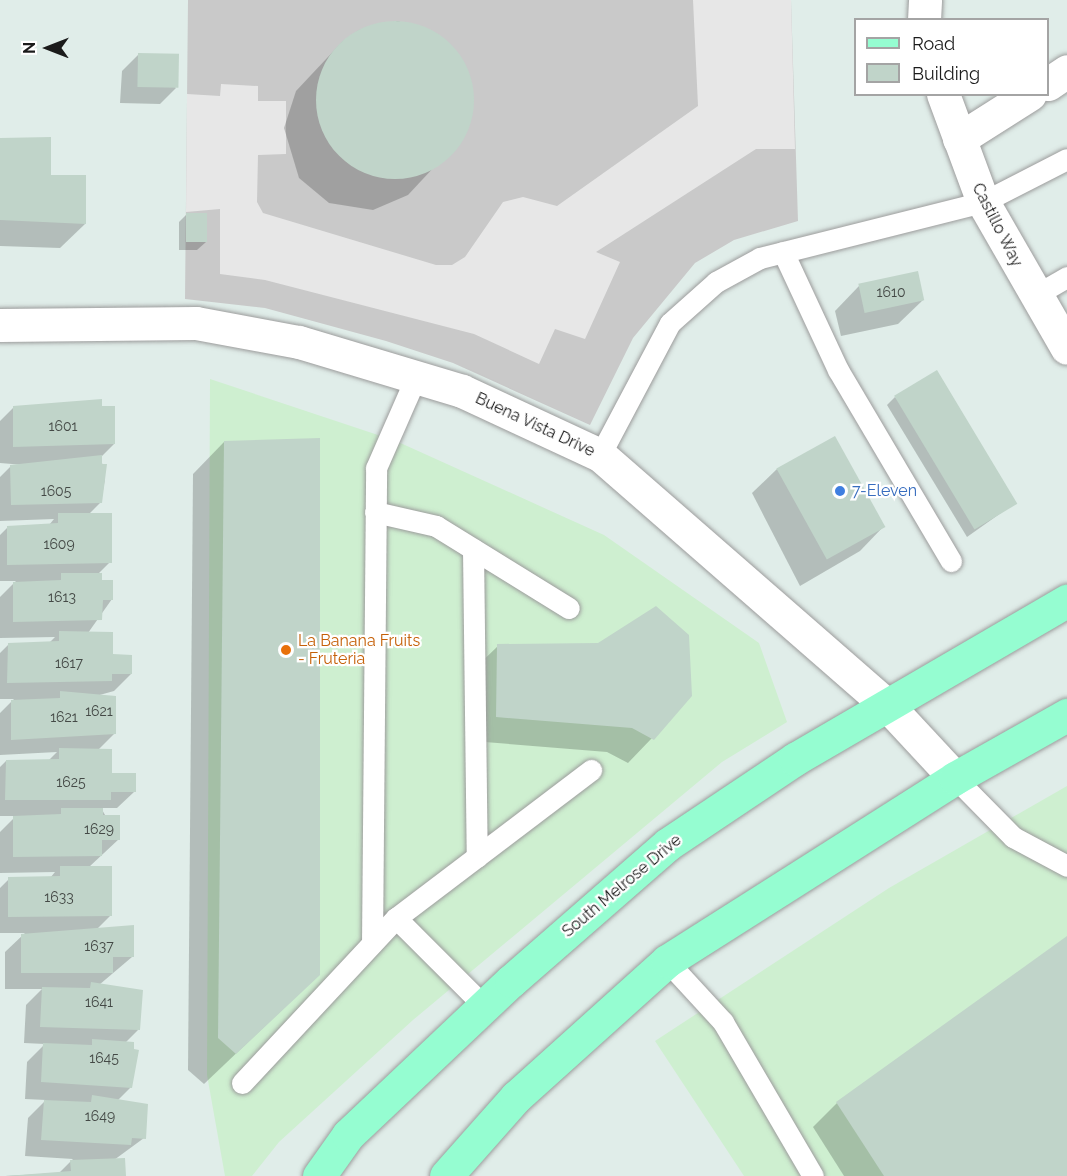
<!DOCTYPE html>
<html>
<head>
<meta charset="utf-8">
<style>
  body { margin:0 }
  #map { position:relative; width:1067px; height:1176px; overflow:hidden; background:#e0ede9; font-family:Raleway,sans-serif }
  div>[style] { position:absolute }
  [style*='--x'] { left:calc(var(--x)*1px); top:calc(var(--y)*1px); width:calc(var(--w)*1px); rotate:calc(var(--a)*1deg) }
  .commercial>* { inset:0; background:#ceefd0 }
  .religious>* { inset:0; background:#c9c9c9 }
  .parking>* { inset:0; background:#e7e7e7 }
  .shadow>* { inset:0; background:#0003 }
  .building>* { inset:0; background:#c0d4c9; transform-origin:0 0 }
  .round { border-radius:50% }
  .roads { filter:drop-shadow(0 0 2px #9c9c9c) drop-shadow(0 0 2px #9c9c9c) }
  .service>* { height:21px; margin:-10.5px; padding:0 10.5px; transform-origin:10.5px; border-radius:10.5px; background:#fff }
  .minor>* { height:33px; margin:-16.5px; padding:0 16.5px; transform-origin:16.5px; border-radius:16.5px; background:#fff }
  .tertiary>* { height:33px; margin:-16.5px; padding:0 16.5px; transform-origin:16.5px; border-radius:16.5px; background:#fff }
  .primary>* { height:33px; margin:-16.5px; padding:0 16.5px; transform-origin:16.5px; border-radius:16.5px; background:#95fdd1 }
  .dots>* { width:16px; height:16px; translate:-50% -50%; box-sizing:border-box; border:3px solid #fff; border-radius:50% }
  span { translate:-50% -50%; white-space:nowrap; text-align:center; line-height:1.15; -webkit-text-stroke:4.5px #fff; paint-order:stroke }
  .number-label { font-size:14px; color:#444946 }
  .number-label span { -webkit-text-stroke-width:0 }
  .street-label { font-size:16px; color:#1b1b1b }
  .shop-label { font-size:16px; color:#366cbe }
  .left { translate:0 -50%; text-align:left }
  .food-label { font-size:16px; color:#c56008 }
  .legend { position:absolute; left:854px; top:18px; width:195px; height:78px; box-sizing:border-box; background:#fff; border:2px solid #a4a4a4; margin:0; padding:8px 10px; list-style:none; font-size:18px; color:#1b1b1b }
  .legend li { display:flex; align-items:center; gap:12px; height:30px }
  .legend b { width:30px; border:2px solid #a4a4a4 }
  .north { position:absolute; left:18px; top:18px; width:60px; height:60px; -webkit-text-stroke:4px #fff; paint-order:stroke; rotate:270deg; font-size:16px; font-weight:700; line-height:24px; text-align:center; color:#1b1b1b }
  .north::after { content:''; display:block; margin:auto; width:21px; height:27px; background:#1b1b1b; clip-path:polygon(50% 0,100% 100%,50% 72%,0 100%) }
</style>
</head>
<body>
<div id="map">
  <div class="commercial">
    <div style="clip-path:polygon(210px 379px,396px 441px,604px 535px,759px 643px,787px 722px,722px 762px,413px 1020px,279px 1142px,252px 1176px,225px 1176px,207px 1075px)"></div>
    <div style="clip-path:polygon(1067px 786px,1067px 1176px,744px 1176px,655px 1041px,889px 888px)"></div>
  </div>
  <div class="religious">
    <div style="clip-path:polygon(188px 0,791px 0,798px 221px,734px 240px,695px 263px,633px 338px,590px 425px,453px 363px,386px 341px,265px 308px,185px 299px)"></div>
  </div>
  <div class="parking">
    <div style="clip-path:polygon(693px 0,791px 0,795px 149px,756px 149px,596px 252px,620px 262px,585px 339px,555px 329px,539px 364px,474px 334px,265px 280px,220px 274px,220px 209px,186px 212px,187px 94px,220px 96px,221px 84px,258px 86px,258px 101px,286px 101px,286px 154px,258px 155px,257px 202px,263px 213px,436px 265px,452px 265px,465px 257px,503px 202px,523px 197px,557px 206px,698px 106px)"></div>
  </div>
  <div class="shadow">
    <div style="clip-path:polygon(397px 21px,431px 31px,458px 54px,473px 95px,465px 134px,408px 195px,373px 210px,329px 203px,299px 178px,284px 128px,296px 91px,342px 42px,359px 30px)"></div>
    <div style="clip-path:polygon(139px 54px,176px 88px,160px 104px,120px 103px,122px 71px)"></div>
    <div style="clip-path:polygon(0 139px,50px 177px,85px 224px,60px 248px,0 246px)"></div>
    <div style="clip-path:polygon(187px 214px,206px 242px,197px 250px,179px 250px,179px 222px)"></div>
    <div style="clip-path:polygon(859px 286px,923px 300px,898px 324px,841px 336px,835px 311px)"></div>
    <div style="clip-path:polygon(895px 397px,1015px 503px,967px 537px,887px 405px)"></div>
    <div style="clip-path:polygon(101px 407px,114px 444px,101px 457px,105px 479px,101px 502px,88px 515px,110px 562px,97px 575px,112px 599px,88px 633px,131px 674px,114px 691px,96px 696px,115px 733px,98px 750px,111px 774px,134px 792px,117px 808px,101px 808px,119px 839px,89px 867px,111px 915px,97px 929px,132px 957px,99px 985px,138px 1030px,125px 1043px,131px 1087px,117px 1101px,144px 1138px,114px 1160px,124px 1176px,5px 1176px,59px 1173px,73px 1159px,25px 1156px,28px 1118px,46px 1100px,25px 1099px,27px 1062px,45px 1044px,24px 1043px,26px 1005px,42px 989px,5px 989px,5px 952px,25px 933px,0 933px,0 888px,9px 879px,50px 878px,55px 872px,0 873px,0 832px,16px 816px,0 816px,0 767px,6px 761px,49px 760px,57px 752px,0 755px,0 713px,14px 699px,0 699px,0 653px,9px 644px,49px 643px,55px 637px,0 638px,0 597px,16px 581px,0 581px,0 535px,7px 528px,49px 525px,54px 519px,0 521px,0 477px,11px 466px,24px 465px,0 463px,0 421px,13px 408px)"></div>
    <div style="clip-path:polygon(224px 442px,286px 1006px,204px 1084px,188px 1070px,193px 474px)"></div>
    <div style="clip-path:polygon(777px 469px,884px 526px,860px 551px,800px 586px,752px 493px)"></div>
    <div style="clip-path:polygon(498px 646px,652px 738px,628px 763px,607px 752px,472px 741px,473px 670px)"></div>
    <div style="clip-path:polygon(1067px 938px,1067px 1176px,844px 1176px,813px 1127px,837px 1103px)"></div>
  </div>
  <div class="building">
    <div class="round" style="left:316px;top:21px;width:158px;height:158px"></div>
    <div style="left:138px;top:53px;width:41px;height:34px;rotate:1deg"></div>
    <div style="clip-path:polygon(51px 137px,51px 175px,86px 175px,86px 224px,0 220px,0 138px)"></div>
    <div style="left:186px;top:213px;width:21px;height:29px"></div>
    <div style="left:918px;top:271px;width:30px;height:61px;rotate:78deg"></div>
    <div style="left:937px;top:370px;width:156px;height:50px;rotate:59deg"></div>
    <div style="clip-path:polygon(102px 399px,102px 406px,115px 406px,115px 444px,13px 447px,13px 406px)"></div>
    <div style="left:835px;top:436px;width:104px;height:67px;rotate:61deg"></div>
    <div style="clip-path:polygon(320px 438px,320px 975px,236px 1054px,218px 1038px,224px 441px)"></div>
    <div style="clip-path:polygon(102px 455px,102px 464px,107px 464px,102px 503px,11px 505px,10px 465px)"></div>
    <div style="clip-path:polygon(58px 513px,112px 513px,112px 563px,7px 565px,7px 526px,58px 523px)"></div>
    <div style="clip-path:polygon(61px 573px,102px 573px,102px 580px,113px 580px,113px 600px,103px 600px,102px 620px,13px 622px,13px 582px,61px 580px)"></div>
    <div style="clip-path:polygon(656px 606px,689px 635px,692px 696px,654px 740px,632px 728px,496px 717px,497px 644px,598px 643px)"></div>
    <div style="clip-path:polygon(59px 631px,113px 632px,113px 654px,132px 655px,132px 674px,112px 674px,112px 681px,7px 683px,8px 643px,59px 641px)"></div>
    <div style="clip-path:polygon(60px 691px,116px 696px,116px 734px,11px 740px,11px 700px,60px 698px)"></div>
    <div style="clip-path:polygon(59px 748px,112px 749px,112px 773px,136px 773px,136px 792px,111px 792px,111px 800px,5px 800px,6px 760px,59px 759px)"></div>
    <div style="clip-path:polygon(61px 808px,103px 808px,103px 815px,120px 815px,120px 840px,102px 840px,102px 856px,13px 857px,13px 816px,61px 814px)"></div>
    <div style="clip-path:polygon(60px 866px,112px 866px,112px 916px,8px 917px,8px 877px,60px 876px)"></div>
    <div style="clip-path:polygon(134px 925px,134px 957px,113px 957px,113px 973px,21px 973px,21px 934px)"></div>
    <div style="clip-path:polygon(1067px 936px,1067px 1176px,884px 1176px,836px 1102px)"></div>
    <div style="clip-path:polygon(91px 982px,143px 990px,140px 1030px,40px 1027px,42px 987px,90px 988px)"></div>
    <div style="clip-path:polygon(92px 1039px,134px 1042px,134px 1049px,139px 1050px,132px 1088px,41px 1082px,43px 1043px,92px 1045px)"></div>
    <div style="clip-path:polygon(92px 1095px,148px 1104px,146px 1139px,132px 1138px,131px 1145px,41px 1140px,44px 1100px,91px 1102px)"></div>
    <div style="clip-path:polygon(125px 1158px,126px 1176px,6px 1176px,71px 1171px,70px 1160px)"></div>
  </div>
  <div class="roads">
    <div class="service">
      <div style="--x:783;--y:252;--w:130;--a:65"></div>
      <div style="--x:838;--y:370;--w:222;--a:59.4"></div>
      <div style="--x:1034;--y:296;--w:38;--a:-30"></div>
      <div style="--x:600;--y:455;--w:149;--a:-62.1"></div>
      <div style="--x:670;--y:323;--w:62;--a:-41.7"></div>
      <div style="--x:716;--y:282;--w:50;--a:-28.6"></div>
      <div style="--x:760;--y:258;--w:230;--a:-14.1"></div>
      <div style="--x:983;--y:202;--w:94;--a:-27.1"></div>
      <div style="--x:375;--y:512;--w:63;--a:12.9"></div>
      <div style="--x:436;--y:526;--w:156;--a:31.7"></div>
      <div style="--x:473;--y:549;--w:308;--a:89.3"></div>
      <div style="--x:955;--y:778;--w:83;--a:45.5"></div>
      <div style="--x:1013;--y:837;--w:61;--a:28.2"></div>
      <div style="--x:396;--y:918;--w:245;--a:-37.2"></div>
      <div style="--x:372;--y:943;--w:475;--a:-89.5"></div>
      <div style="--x:376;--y:468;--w:99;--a:-66.3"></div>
      <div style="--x:667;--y:961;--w:83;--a:47.4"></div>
      <div style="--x:723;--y:1022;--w:178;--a:59.7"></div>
      <div style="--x:242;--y:1083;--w:226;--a:-47"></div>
      <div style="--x:396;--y:918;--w:124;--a:45"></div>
    </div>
    <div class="minor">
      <div style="--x:924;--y:20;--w:20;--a:-87"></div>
      <div style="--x:1048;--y:84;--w:23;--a:-34"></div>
      <div style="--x:943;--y:94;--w:115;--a:69.7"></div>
      <div style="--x:983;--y:202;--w:168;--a:60.1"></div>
      <div style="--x:959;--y:139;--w:84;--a:-32.4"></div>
    </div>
    <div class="tertiary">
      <div style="--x:0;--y:325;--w:196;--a:-0.6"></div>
      <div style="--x:196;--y:323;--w:105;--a:10.5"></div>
      <div style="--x:299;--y:342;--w:170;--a:16.7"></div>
      <div style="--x:462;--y:391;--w:152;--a:24.9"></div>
      <div style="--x:600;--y:455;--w:385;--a:41.1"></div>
      <div style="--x:890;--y:708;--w:96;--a:47.1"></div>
    </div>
    <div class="primary">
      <div style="--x:319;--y:1176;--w:50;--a:-54.7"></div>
      <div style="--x:348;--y:1135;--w:224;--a:-43.4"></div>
      <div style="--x:511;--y:981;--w:208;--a:-41.1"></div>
      <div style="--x:668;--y:844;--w:153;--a:-33.8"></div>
      <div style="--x:795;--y:759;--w:315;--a:-30.2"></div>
      <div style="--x:446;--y:1176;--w:106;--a:-48.5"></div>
      <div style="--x:516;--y:1097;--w:203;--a:-42"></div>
      <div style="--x:667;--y:961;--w:341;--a:-32.4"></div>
      <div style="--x:955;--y:778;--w:129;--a:-29.4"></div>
    </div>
  </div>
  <div class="dots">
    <div style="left:840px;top:491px;background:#3f7fe0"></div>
    <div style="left:286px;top:650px;background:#e8710a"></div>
  </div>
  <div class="number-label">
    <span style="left:891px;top:292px">1610</span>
    <span style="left:63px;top:426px">1601</span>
    <span style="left:56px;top:491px">1605</span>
    <span style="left:59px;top:544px">1609</span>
    <span style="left:62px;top:597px">1613</span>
    <span style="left:69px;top:663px">1617</span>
    <span style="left:99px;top:711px">1621</span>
    <span style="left:64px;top:717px">1621</span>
    <span style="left:71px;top:782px">1625</span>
    <span style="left:99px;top:829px">1629</span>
    <span style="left:59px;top:897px">1633</span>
    <span style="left:99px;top:946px">1637</span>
    <span style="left:99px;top:1002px">1641</span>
    <span style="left:104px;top:1058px">1645</span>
    <span style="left:100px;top:1116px">1649</span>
  </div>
  <div class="street-label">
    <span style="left:997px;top:225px;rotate:63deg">Castillo Way</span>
    <span style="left:535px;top:425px;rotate:25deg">Buena Vista Drive</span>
    <span style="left:622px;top:886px;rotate:-40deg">South Melrose Drive</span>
  </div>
  <div class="shop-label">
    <span class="left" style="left:852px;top:491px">7-Eleven</span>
  </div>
  <div class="food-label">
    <span class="left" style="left:298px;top:650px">La Banana Fruits<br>- Fruteria</span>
  </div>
  <ul class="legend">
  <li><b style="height:8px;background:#95fdd1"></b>Road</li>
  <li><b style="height:16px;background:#c0d4c9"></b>Building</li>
  </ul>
  <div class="north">N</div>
</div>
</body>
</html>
